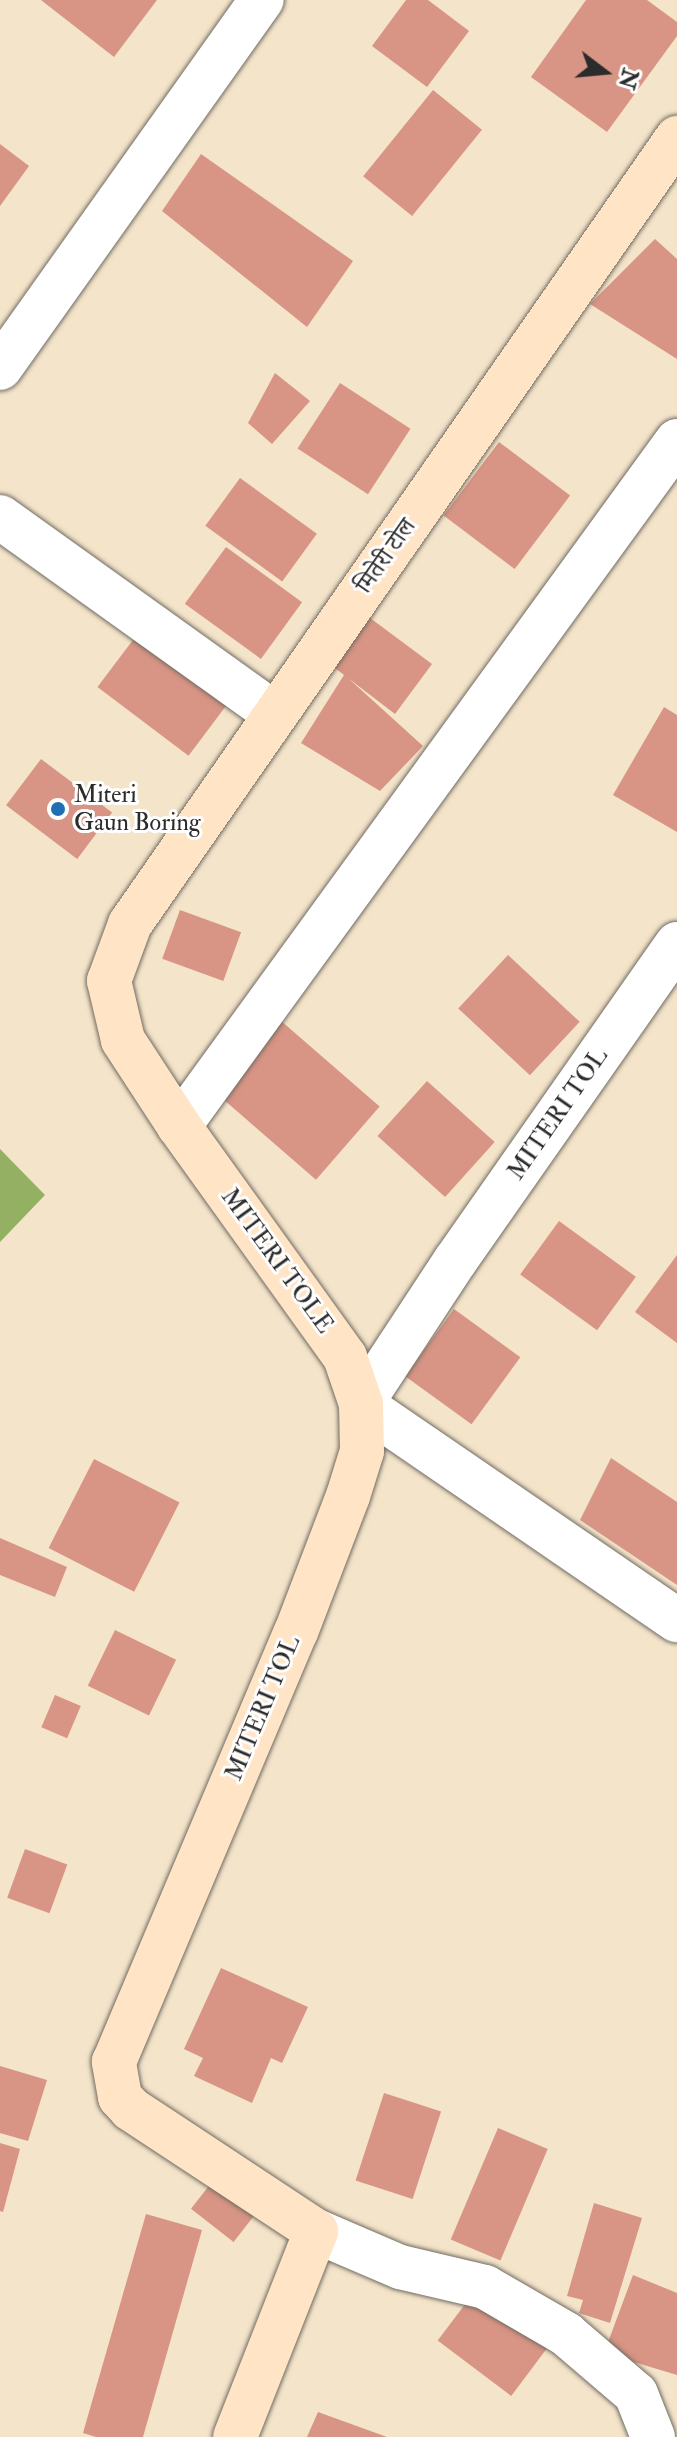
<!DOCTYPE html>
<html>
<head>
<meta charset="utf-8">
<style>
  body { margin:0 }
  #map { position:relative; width:677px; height:2437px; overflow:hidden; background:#f4e4ca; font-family:"IM FELL Double Pica","Noto Serif Devanagari",serif }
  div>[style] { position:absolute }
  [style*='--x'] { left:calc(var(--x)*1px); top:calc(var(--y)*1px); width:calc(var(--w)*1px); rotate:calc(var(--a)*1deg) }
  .forest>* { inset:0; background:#93b063 }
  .building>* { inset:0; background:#d89484; transform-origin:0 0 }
  .roads { filter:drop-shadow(0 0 2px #716c63) drop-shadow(0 0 2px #716c63) }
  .minor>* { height:44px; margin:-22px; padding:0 22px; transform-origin:22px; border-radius:22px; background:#fff }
  .secondary>* { height:44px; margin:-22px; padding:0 22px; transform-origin:22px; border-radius:22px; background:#ffe4c6 }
  .dots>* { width:22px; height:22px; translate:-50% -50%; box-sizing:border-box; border:4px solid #fff; border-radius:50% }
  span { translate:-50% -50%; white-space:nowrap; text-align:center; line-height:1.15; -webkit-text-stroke:6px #fff; paint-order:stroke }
  .street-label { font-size:24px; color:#2b2b2b }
  .poi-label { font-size:24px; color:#2b2b2b }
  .left { translate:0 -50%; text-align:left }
  .north { position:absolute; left:565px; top:32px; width:80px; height:80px; -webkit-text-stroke:6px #fff; paint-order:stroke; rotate:106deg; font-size:22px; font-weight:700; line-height:32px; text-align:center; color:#2b2b2b }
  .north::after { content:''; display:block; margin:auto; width:28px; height:36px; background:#2b2b2b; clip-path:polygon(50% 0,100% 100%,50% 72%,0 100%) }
</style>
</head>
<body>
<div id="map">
  <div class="forest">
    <div style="clip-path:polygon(0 1149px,45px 1195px,0 1242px)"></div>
  </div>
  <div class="building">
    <div style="clip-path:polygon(41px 0,157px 0,114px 57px)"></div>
    <div style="clip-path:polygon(406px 0,428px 0,469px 31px,427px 87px,372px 46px)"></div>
    <div style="clip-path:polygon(586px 0,647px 0,677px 22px,677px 36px,607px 132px,531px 77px)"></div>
    <div style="left:433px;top:90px;width:63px;height:111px;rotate:39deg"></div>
    <div style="clip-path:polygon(0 144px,29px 166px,0 206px)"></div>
    <div style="clip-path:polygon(201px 154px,353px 261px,307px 327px,162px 211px)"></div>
    <div style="clip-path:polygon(655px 239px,677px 259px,677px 359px,590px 304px)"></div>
    <div style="clip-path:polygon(275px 373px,310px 401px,272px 444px,248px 423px)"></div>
    <div style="left:340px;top:383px;width:84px;height:78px;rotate:33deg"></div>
    <div style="left:499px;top:442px;width:89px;height:92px;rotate:37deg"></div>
    <div style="left:240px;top:478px;width:95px;height:59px;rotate:36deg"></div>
    <div style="left:226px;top:547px;width:94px;height:70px;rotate:36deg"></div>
    <div style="clip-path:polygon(362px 612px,432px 664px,395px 714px,348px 678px,423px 746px,380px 791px,301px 743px,344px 675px,326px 661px)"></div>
    <div style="left:139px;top:632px;width:114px;height:69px;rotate:37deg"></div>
    <div style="clip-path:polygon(664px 707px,677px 715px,677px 832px,613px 795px)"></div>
    <div style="left:41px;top:759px;width:89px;height:58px;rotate:37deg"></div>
    <div style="left:180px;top:910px;width:65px;height:52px;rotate:20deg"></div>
    <div style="left:508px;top:955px;width:98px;height:73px;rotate:43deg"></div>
    <div style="left:280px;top:1020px;width:132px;height:97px;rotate:41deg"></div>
    <div style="left:427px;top:1081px;width:91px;height:74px;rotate:42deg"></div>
    <div style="left:559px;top:1221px;width:95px;height:66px;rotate:36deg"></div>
    <div style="clip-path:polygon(677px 1255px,677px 1343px,635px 1312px)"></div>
    <div style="left:454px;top:1309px;width:82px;height:83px;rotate:36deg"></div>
    <div style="clip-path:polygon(611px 1458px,677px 1502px,677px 1585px,580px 1520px)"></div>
    <div style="left:94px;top:1459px;width:96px;height:100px;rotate:27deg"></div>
    <div style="clip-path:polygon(0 1538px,67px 1567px,55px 1597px,0 1575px)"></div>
    <div style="left:115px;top:1630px;width:68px;height:62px;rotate:26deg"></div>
    <div style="left:55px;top:1695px;width:28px;height:35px;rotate:23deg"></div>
    <div style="left:25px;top:1849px;width:45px;height:52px;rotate:20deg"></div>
    <div style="clip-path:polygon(221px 1968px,308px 2007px,282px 2063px,271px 2058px,252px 2103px,194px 2076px,203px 2058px,184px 2049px)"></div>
    <div style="clip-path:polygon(0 2066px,47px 2080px,28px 2141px,0 2133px)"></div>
    <div style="left:384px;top:2093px;width:60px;height:92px;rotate:18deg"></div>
    <div style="left:498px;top:2128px;width:54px;height:121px;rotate:23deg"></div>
    <div style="clip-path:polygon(0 2143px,20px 2149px,3px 2212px,0 2211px)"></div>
    <div style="left:215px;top:2178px;width:54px;height:39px;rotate:38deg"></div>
    <div style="clip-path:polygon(594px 2203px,642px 2218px,610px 2323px,579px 2313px,583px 2300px,567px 2296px)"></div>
    <div style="clip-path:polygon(146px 2214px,202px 2230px,143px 2437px,96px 2437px,83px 2433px)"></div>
    <div style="clip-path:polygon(633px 2275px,677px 2293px,677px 2375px,604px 2353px)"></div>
    <div style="left:475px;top:2291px;width:92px;height:62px;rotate:37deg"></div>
    <div style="clip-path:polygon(318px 2412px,387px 2437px,307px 2437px)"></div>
  </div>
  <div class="roads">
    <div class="minor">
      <div style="--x:0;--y:368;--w:452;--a:-54.6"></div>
      <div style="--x:0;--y:517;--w:338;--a:35.6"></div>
      <div style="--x:677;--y:944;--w:387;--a:125"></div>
      <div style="--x:455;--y:1261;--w:171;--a:123.3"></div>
      <div style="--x:361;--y:1404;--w:383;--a:34.4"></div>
      <div style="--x:179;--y:1126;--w:847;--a:-53.98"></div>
      <div style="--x:316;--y:2231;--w:91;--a:23.2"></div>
      <div style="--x:400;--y:2267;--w:87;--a:13.2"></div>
      <div style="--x:485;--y:2287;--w:94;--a:30.1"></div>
      <div style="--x:566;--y:2334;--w:92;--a:40.6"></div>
      <div style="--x:636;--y:2394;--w:46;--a:68.4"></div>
    </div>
    <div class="secondary">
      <div style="--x:235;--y:2437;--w:221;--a:-68.5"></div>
      <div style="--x:316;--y:2231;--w:222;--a:-146.6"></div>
      <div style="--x:131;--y:2109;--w:16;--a:-133"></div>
      <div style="--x:120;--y:2097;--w:36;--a:-100"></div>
      <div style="--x:114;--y:2062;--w:467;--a:-67.1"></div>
      <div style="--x:296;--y:1632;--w:146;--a:-69.1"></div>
      <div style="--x:348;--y:1496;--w:47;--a:-72.7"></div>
      <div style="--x:362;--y:1451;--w:47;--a:-91.2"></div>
      <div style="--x:361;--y:1404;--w:50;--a:-108.8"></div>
      <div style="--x:345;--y:1357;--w:284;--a:-125.7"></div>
      <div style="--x:179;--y:1126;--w:103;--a:-123.1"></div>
      <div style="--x:123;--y:1040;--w:61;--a:-103.3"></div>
      <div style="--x:109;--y:981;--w:61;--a:-69.8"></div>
      <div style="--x:130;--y:924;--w:958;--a:-55.16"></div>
    </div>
  </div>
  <div class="dots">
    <div style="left:58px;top:809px;background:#1f6fb2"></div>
  </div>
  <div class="street-label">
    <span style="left:386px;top:556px;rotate:-55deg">मितेरी टोल</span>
    <span style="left:558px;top:1114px;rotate:-55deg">MITERI TOL</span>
    <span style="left:277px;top:1261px;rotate:54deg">MITERI TOLE</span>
    <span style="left:263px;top:1708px;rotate:-67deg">MITERI TOL</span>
  </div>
  <div class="poi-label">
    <span class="left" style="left:74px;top:809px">Miteri<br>Gaun Boring</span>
  </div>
  <div class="north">N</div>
</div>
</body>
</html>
